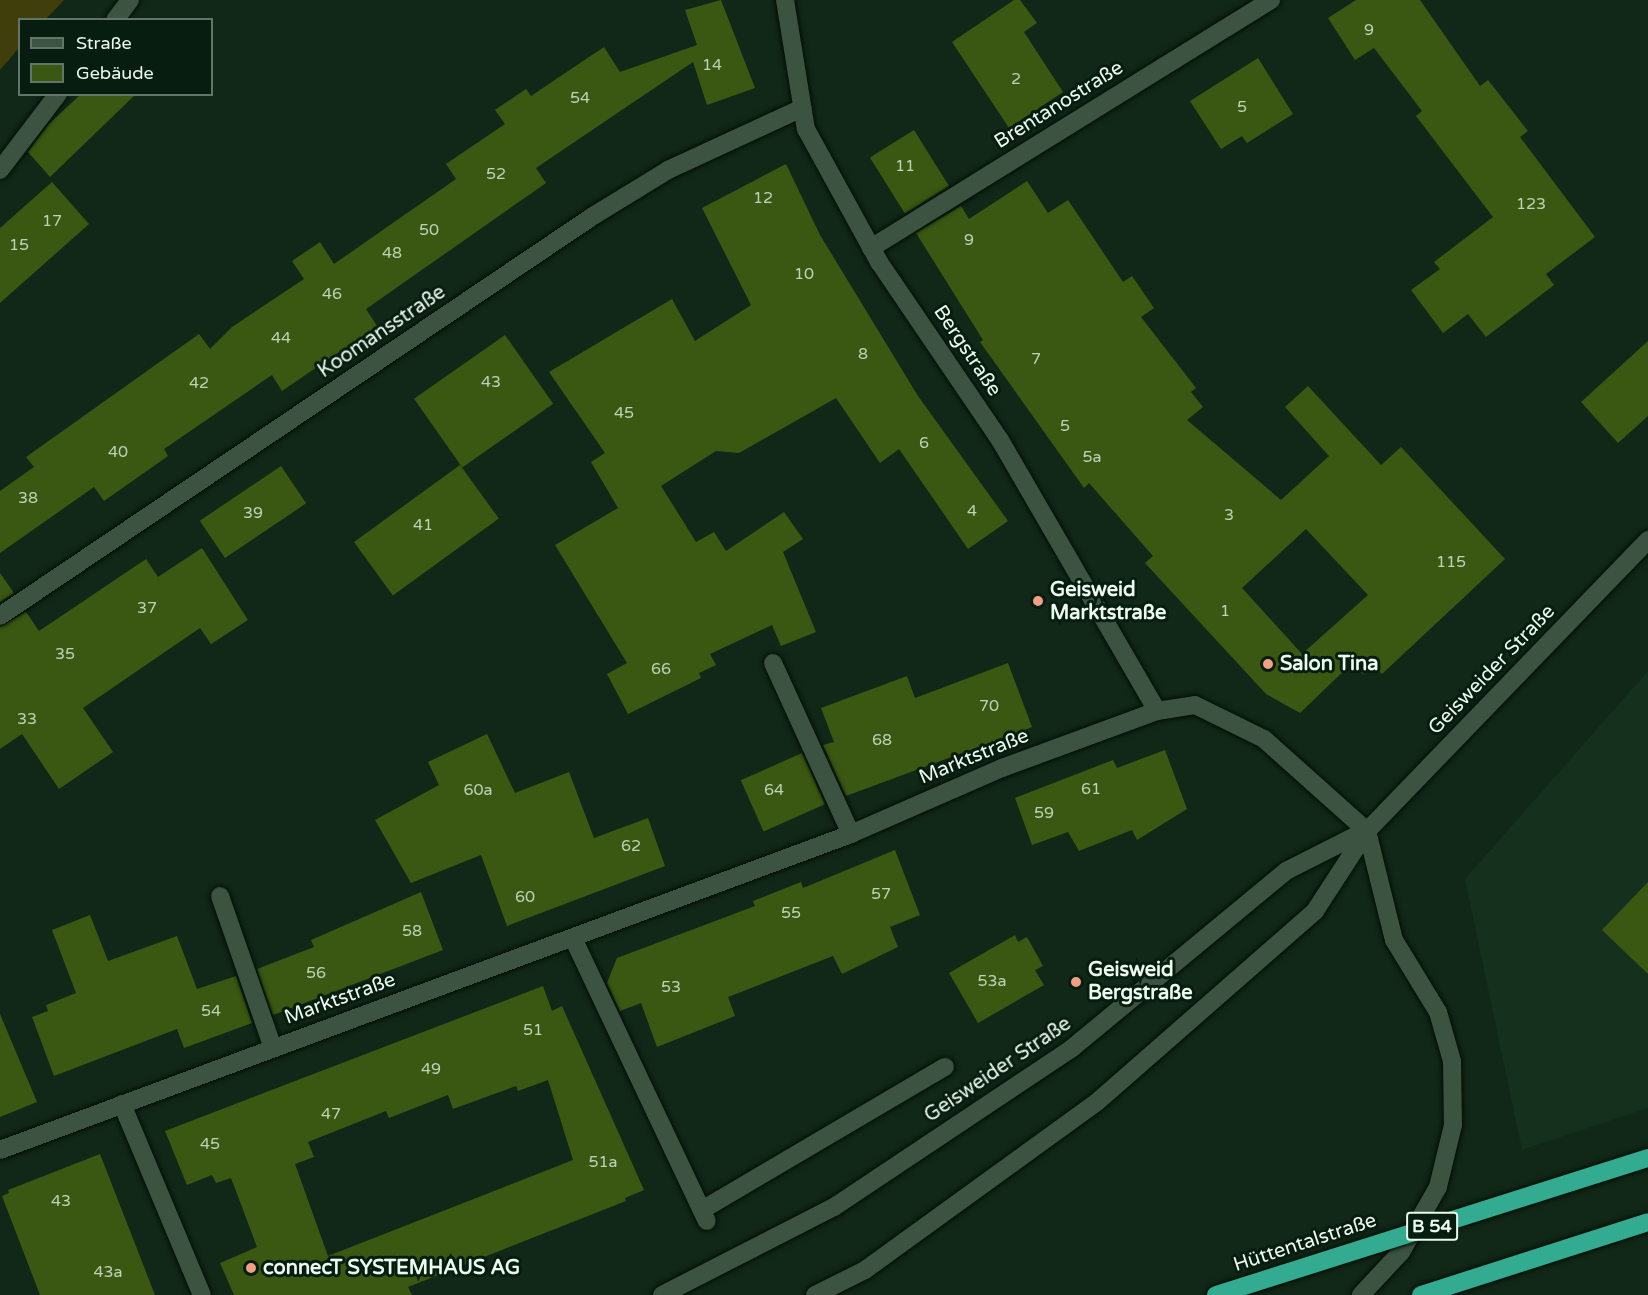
<!DOCTYPE html>
<html>
<head>
<meta charset="utf-8">
<style>
  body { margin:0 }
  #map { position:relative; width:1648px; height:1295px; overflow:hidden; background:#112718; font-family:"Varela Round",sans-serif }
  div>[style] { position:absolute }
  [style*='--x'] { left:calc(var(--x)*1px); top:calc(var(--y)*1px); width:calc(var(--w)*1px); rotate:calc(var(--a)*1deg) }
  .built>* { inset:0; background:#15311e }
  .green>* { inset:0; background:#403e0a }
  .building>* { inset:0; background:#3b5812; transform-origin:0 0 }
  .roads { filter:drop-shadow(0 0 2px #000f04) drop-shadow(0 0 2px #000f04) }
  .service>* { height:18px; margin:-9px; padding:0 9px; transform-origin:9px; border-radius:9px; background:#3c5342 }
  .minor>* { height:18px; margin:-9px; padding:0 9px; transform-origin:9px; border-radius:9px; background:#3c5342 }
  .secondary>* { height:18px; margin:-9px; padding:0 9px; transform-origin:9px; border-radius:9px; background:#3c5342 }
  .trunk>* { height:18px; margin:-9px; padding:0 9px; transform-origin:9px; border-radius:9px; background:#33ab90 }
  .bridges { filter:drop-shadow(0 0 2px #000f04) drop-shadow(0 0 2px #000f04) }
  .trunk-bridge>* { height:18px; margin:-9px; padding:0 9px; transform-origin:9px; border-radius:9px; background:#33ab90 }
  .dots>* { width:16px; height:16px; translate:-50% -50%; box-sizing:border-box; border:3px solid #071d0f; border-radius:50% }
  span { translate:-50% -50%; white-space:nowrap; text-align:center; line-height:1.15; -webkit-text-stroke:6px #071d0f; paint-order:stroke }
  .number-label { font-size:16px; color:#bfd1b7 }
  .number-label span { -webkit-text-stroke-width:0 }
  .shield-label span { padding:2px 4px; background:#071d0f; border:2px solid; border-radius:4px; -webkit-text-stroke-width:0 }
  .shield-label { font-size:18px; color:#ebf9ee; font-weight:700 }
  .street-label { font-size:20px; color:#ebf9ee }
  .poi-label { font-size:20px; color:#ebf9ee; font-weight:700 }
  .left { translate:0 -50%; text-align:left }
  .legend { position:absolute; left:18px; top:18px; width:195px; height:78px; box-sizing:border-box; background:#071d0f; border:2px solid #627568; margin:0; padding:8px 10px; list-style:none; font-size:18px; color:#ebf9ee }
  .legend li { display:flex; align-items:center; gap:12px; height:30px }
  .legend b { width:30px; border:2px solid #627568 }
</style>
</head>
<body>
<div id="map">
  <div class="built">
    <div style="clip-path:polygon(1648px 671px,1648px 1108px,1522px 1150px,1465px 879px)"></div>
  </div>
  <div class="green">
    <div style="clip-path:polygon(0 0,64px 0,46px 19px,20px 20px,19px 48px,0 70px)"></div>
  </div>
  <div class="building">
    <div style="clip-path:polygon(721px 0,755px 88px,707px 105px,693px 62px,536px 168px,546px 183px,366px 309px,377px 326px,282px 391px,272px 375px,164px 449px,168px 456px,104px 501px,94px 487px,0 553px,0 491px,34px 467px,26px 457px,199px 334px,210px 349px,232px 327px,304px 279px,292px 261px,320px 242px,334px 264px,456px 179px,446px 164px,505px 124px,495px 110px,526px 89px,531px 96px,604px 47px,620px 72px,697px 45px,685px 10px)"></div>
    <div style="clip-path:polygon(1014px 0,1020px 0,1037px 23px,1024px 32px,1063px 92px,1009px 128px,952px 42px)"></div>
    <div style="clip-path:polygon(1356px 0,1420px 0,1480px 86px,1488px 80px,1528px 131px,1520px 137px,1595px 237px,1546px 274px,1554px 285px,1486px 337px,1468px 314px,1443px 333px,1411px 290px,1440px 269px,1434px 262px,1493px 217px,1416px 116px,1422px 111px,1374px 48px,1355px 60px,1328px 18px)"></div>
    <div style="clip-path:polygon(1258px 58px,1293px 114px,1247px 143px,1242px 136px,1221px 149px,1190px 101px)"></div>
    <div style="clip-path:polygon(81px 94px,136px 94px,50px 177px,28px 152px,49px 124px)"></div>
    <div style="left:914px;top:130px;width:66px;height:52px;rotate:58deg"></div>
    <div style="clip-path:polygon(786px 164px,820px 235px,918px 396px,1008px 521px,968px 549px,899px 449px,880px 463px,836px 398px,739px 453px,716px 451px,661px 486px,696px 542px,714px 532px,726px 551px,784px 512px,803px 539px,783px 552px,816px 632px,781px 646px,772px 625px,710px 654px,716px 665px,699px 673px,701px 678px,628px 714px,607px 674px,627px 663px,555px 545px,618px 508px,591px 462px,605px 453px,549px 372px,672px 299px,695px 341px,751px 305px,702px 208px)"></div>
    <div style="clip-path:polygon(evenodd,1027px 181px,1048px 213px,1068px 200px,1123px 282px,1132px 276px,1154px 308px,1141px 317px,1196px 388px,1191px 392px,1203px 407px,1187px 420px,1281px 500px,1329px 456px,1285px 407px,1308px 386px,1381px 465px,1401px 447px,1505px 559px,1382px 674px,1373px 665px,1363px 674px,1352px 663px,1300px 713px,1266px 694px,1145px 563px,1153px 556px,1089px 483px,1084px 488px,980px 342px,983px 340px,916px 233px,961px 206px,969px 219px,1027px 181px,1306px 529px,1368px 595px,1302px 654px,1242px 588px,1306px 529px)"></div>
    <div style="clip-path:polygon(52px 182px,89px 224px,0 303px,0 228px)"></div>
    <div style="left:505px;top:335px;width:84px;height:111px;rotate:55deg"></div>
    <div style="clip-path:polygon(1648px 341px,1648px 416px,1618px 443px,1581px 402px)"></div>
    <div style="left:460px;top:465px;width:66px;height:131px;rotate:54deg"></div>
    <div style="left:281px;top:466px;width:45px;height:98px;rotate:56deg"></div>
    <div style="clip-path:polygon(202px 548px,248px 620px,211px 644px,200px 628px,83px 708px,113px 752px,59px 789px,22px 734px,0 749px,0 627px,26px 612px,39px 631px,146px 559px,158px 577px)"></div>
    <div style="clip-path:polygon(0 573px,14px 593px,0 602px)"></div>
    <div style="clip-path:polygon(1008px 663px,1032px 727px,846px 796px,823px 745px,834px 742px,821px 708px,907px 676px,915px 698px)"></div>
    <div style="clip-path:polygon(487px 734px,515px 793px,569px 772px,594px 838px,648px 818px,665px 866px,507px 926px,481px 855px,411px 883px,375px 820px,439px 785px,428px 762px)"></div>
    <div style="clip-path:polygon(1165px 750px,1187px 809px,1137px 840px,1132px 830px,1079px 851px,1068px 832px,1032px 845px,1015px 798px,1113px 760px,1117px 768px)"></div>
    <div style="left:802px;top:753px;width:56px;height:67px;rotate:66deg"></div>
    <div style="clip-path:polygon(895px 850px,920px 915px,890px 927px,898px 947px,842px 974px,833px 956px,728px 997px,735px 1016px,657px 1047px,641px 1003px,620px 1011px,607px 983px,617px 958px,755px 906px,753px 901px,801px 882px,803px 888px)"></div>
    <div style="clip-path:polygon(1648px 882px,1648px 974px,1602px 930px)"></div>
    <div style="clip-path:polygon(421px 892px,443px 950px,273px 1015px,257px 969px,314px 947px,311px 940px)"></div>
    <div style="clip-path:polygon(90px 915px,108px 961px,177px 936px,197px 989px,236px 976px,252px 1023px,184px 1048px,177px 1029px,54px 1076px,32px 1017px,48px 1011px,46px 1005px,76px 993px,52px 930px)"></div>
    <div style="clip-path:polygon(1015px 935px,1018px 942px,1027px 937px,1043px 966px,1035px 970px,1044px 985px,978px 1023px,949px 973px)"></div>
    <div style="clip-path:polygon(evenodd,543px 986px,552px 1011px,562px 1006px,644px 1190px,625px 1198px,626px 1201px,408px 1287px,412px 1295px,234px 1295px,220px 1263px,257px 1247px,231px 1178px,216px 1183px,212px 1175px,187px 1185px,165px 1131px,543px 986px,548px 1080px,573px 1160px,328px 1256px,295px 1164px,314px 1157px,308px 1142px,386px 1111px,389px 1118px,448px 1095px,453px 1109px,516px 1086px,518px 1091px,548px 1080px)"></div>
    <div style="clip-path:polygon(0 1014px,37px 1102px,0 1117px)"></div>
    <div style="clip-path:polygon(100px 1154px,155px 1295px,40px 1295px,2px 1196px,9px 1193px,8px 1190px)"></div>
  </div>
  <div class="roads">
    <div class="service">
      <div style="--x:773;--y:663;--w:188;--a:65.5"></div>
      <div style="--x:220;--y:896;--w:161;--a:70.8"></div>
      <div style="--x:702;--y:1210;--w:282;--a:-30.5"></div>
    </div>
    <div class="minor">
      <div style="--x:785;--y:0;--w:131;--a:80.8"></div>
      <div style="--x:806;--y:129;--w:152;--a:61.2"></div>
      <div style="--x:879;--y:262;--w:215;--a:55.8"></div>
      <div style="--x:1000;--y:440;--w:313;--a:59.9"></div>
      <div style="--x:115;--y:20;--w:25;--a:-53"></div>
      <div style="--x:0;--y:170;--w:96;--a:-52.7"></div>
      <div style="--x:871;--y:248;--w:471;--a:-31.8"></div>
      <div style="--x:0;--y:616;--w:715;--a:-34"></div>
      <div style="--x:593;--y:216;--w:88;--a:-31.5"></div>
      <div style="--x:668;--y:170;--w:148;--a:-24.8"></div>
      <div style="--x:573;--y:938;--w:313;--a:64.7"></div>
      <div style="--x:122;--y:1104;--w:207;--a:67.3"></div>
      <div style="--x:0;--y:1150;--w:908;--a:-20.37"></div>
      <div style="--x:851;--y:834;--w:165;--a:-23.6"></div>
      <div style="--x:1002;--y:768;--w:165;--a:-20.2"></div>
      <div style="--x:1157;--y:711;--w:38;--a:-9"></div>
      <div style="--x:1195;--y:705;--w:77;--a:26.2"></div>
      <div style="--x:1264;--y:739;--w:138;--a:41.8"></div>
      <div style="--x:1367;--y:831;--w:112;--a:76.1"></div>
      <div style="--x:1394;--y:940;--w:84;--a:58.6"></div>
      <div style="--x:1438;--y:1012;--w:51;--a:74.1"></div>
      <div style="--x:1452;--y:1061;--w:64;--a:89.1"></div>
      <div style="--x:1453;--y:1125;--w:64;--a:103.6"></div>
      <div style="--x:1438;--y:1187;--w:75;--a:119.6"></div>
      <div style="--x:1401;--y:1252;--w:59;--a:132.9"></div>
    </div>
    <div class="secondary">
      <div style="--x:662;--y:1295;--w:193;--a:-27.1"></div>
      <div style="--x:834;--y:1207;--w:285;--a:-33.7"></div>
      <div style="--x:1071;--y:1049;--w:279;--a:-39.6"></div>
      <div style="--x:1286;--y:871;--w:89;--a:-26.9"></div>
      <div style="--x:815;--y:1295;--w:56;--a:-26.6"></div>
      <div style="--x:865;--y:1270;--w:286;--a:-35.9"></div>
      <div style="--x:1097;--y:1102;--w:290;--a:-41.2"></div>
      <div style="--x:1315;--y:911;--w:95;--a:-57"></div>
      <div style="--x:1367;--y:831;--w:405;--a:-46"></div>
    </div>
    <div class="trunk">
      <div style="--x:1421;--y:1295;--w:238;--a:-17.8"></div>
    </div>
  </div>
  <div class="bridges">
    <div class="trunk-bridge">
      <div style="--x:1216;--y:1295;--w:453;--a:-17.6"></div>
    </div>
  </div>
  <div class="dots">
    <div style="left:1038px;top:601px;background:#f39f84"></div>
    <div style="left:1268px;top:664px;background:#f39f84"></div>
    <div style="left:1076px;top:982px;background:#f39f84"></div>
    <div style="left:251px;top:1268px;background:#f39f84"></div>
  </div>
  <div class="number-label">
    <span style="left:1369px;top:30px">9</span>
    <span style="left:712px;top:65px">14</span>
    <span style="left:1016px;top:79px">2</span>
    <span style="left:580px;top:98px">54</span>
    <span style="left:1242px;top:107px">5</span>
    <span style="left:905px;top:166px">11</span>
    <span style="left:496px;top:174px">52</span>
    <span style="left:763px;top:198px">12</span>
    <span style="left:1531px;top:204px">123</span>
    <span style="left:52px;top:221px">17</span>
    <span style="left:429px;top:230px">50</span>
    <span style="left:969px;top:240px">9</span>
    <span style="left:19px;top:245px">15</span>
    <span style="left:392px;top:253px">48</span>
    <span style="left:804px;top:274px">10</span>
    <span style="left:332px;top:294px">46</span>
    <span style="left:281px;top:338px">44</span>
    <span style="left:863px;top:354px">8</span>
    <span style="left:1036px;top:359px">7</span>
    <span style="left:491px;top:382px">43</span>
    <span style="left:199px;top:383px">42</span>
    <span style="left:624px;top:413px">45</span>
    <span style="left:1065px;top:426px">5</span>
    <span style="left:924px;top:443px">6</span>
    <span style="left:118px;top:452px">40</span>
    <span style="left:1092px;top:457px">5a</span>
    <span style="left:28px;top:498px">38</span>
    <span style="left:972px;top:511px">4</span>
    <span style="left:253px;top:513px">39</span>
    <span style="left:1229px;top:515px">3</span>
    <span style="left:423px;top:525px">41</span>
    <span style="left:1451px;top:562px">115</span>
    <span style="left:147px;top:608px">37</span>
    <span style="left:1225px;top:611px">1</span>
    <span style="left:65px;top:654px">35</span>
    <span style="left:661px;top:669px">66</span>
    <span style="left:989px;top:706px">70</span>
    <span style="left:27px;top:719px">33</span>
    <span style="left:882px;top:740px">68</span>
    <span style="left:1091px;top:789px">61</span>
    <span style="left:478px;top:790px">60a</span>
    <span style="left:774px;top:790px">64</span>
    <span style="left:1044px;top:813px">59</span>
    <span style="left:631px;top:846px">62</span>
    <span style="left:881px;top:894px">57</span>
    <span style="left:525px;top:897px">60</span>
    <span style="left:791px;top:913px">55</span>
    <span style="left:412px;top:931px">58</span>
    <span style="left:316px;top:973px">56</span>
    <span style="left:992px;top:981px">53a</span>
    <span style="left:671px;top:987px">53</span>
    <span style="left:211px;top:1011px">54</span>
    <span style="left:533px;top:1030px">51</span>
    <span style="left:431px;top:1069px">49</span>
    <span style="left:331px;top:1114px">47</span>
    <span style="left:210px;top:1144px">45</span>
    <span style="left:603px;top:1162px">51a</span>
    <span style="left:61px;top:1201px">43</span>
    <span style="left:108px;top:1272px">43a</span>
  </div>
  <div class="shield-label">
    <span style="left:1432px;top:1226px">B 54</span>
  </div>
  <div class="street-label">
    <span style="left:1059px;top:105px;rotate:-32deg">Brentanostraße</span>
    <span style="left:382px;top:332px;rotate:-34deg">Koomansstraße</span>
    <span style="left:967px;top:351px;rotate:56deg">Bergstraße</span>
    <span style="left:1492px;top:670px;rotate:-46deg">Geisweider Straße</span>
    <span style="left:974px;top:757px;rotate:-22deg">Marktstraße</span>
    <span style="left:340px;top:999px;rotate:-20deg">Marktstraße</span>
    <span style="left:998px;top:1070px;rotate:-34deg">Geisweider Straße</span>
    <span style="left:1305px;top:1243px;rotate:-18deg">Hüttentalstraße</span>
  </div>
  <div class="poi-label">
    <span class="left" style="left:1050px;top:602px">Geisweid<br>Marktstraße</span>
    <span class="left" style="left:1280px;top:664px">Salon Tina</span>
    <span class="left" style="left:1088px;top:982px">Geisweid<br>Bergstraße</span>
    <span class="left" style="left:263px;top:1268px">connecT SYSTEMHAUS AG</span>
  </div>
  <ul class="legend">
  <li><b style="height:8px;background:#3c5342"></b>Straße</li>
  <li><b style="height:16px;background:#3b5812"></b>Gebäude</li>
  </ul>
</div>
</body>
</html>
